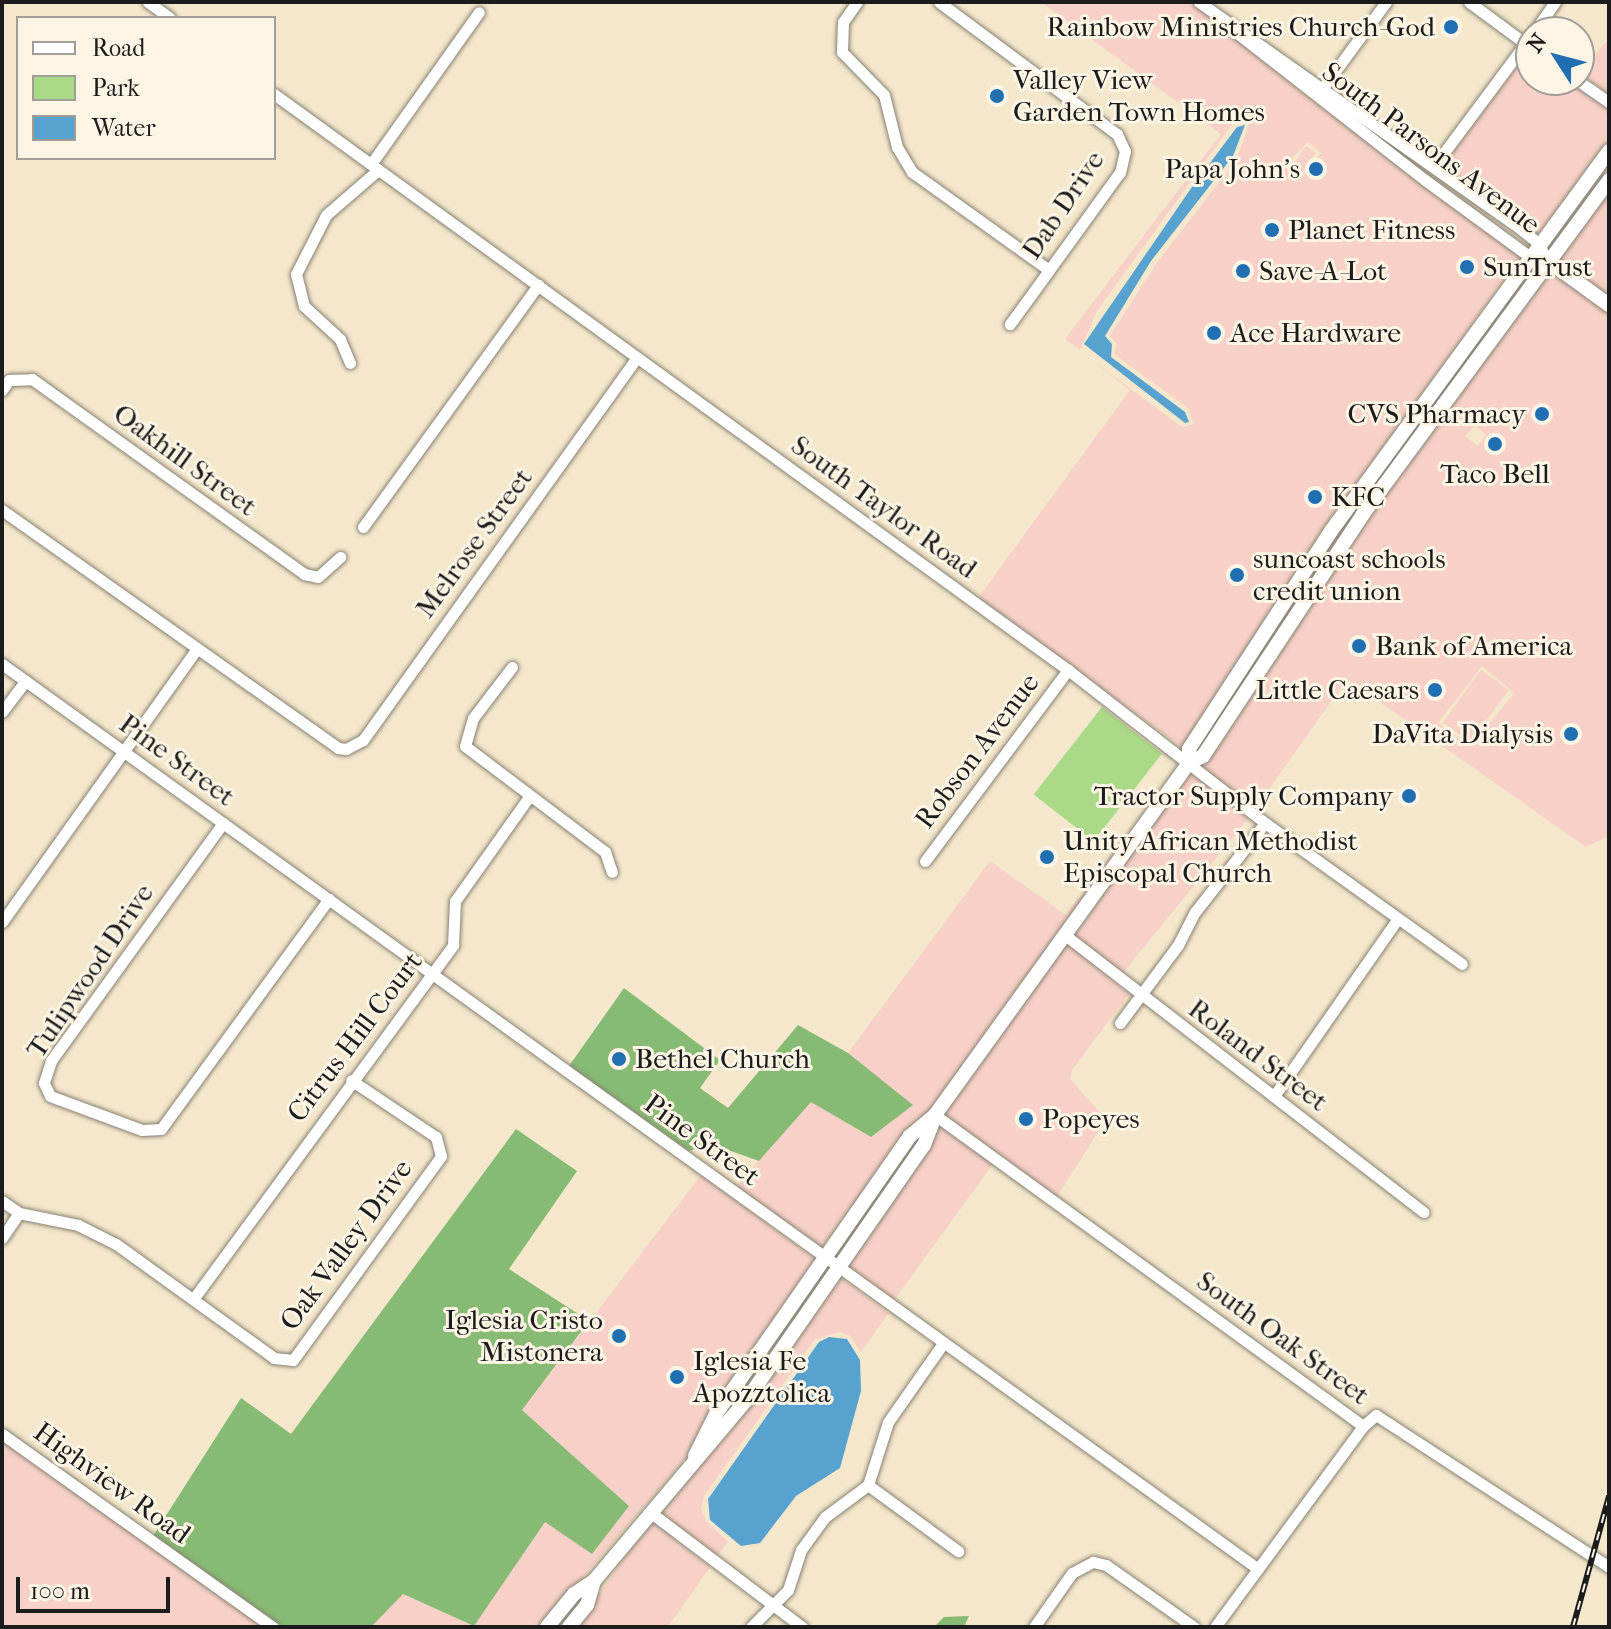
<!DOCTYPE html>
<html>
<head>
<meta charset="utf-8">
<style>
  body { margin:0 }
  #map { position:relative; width:1611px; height:1629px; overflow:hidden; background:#f4e7cc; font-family:"IM FELL French Canon",serif }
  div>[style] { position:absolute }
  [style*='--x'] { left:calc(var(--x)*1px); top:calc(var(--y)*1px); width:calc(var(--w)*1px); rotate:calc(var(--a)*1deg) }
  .built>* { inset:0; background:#f7d1c7; transform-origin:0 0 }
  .green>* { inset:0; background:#aada88; transform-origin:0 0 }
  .forest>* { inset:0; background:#87ba74 }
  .water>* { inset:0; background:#58a2d0 }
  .roads { filter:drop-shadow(0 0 2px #888274) drop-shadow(0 0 2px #888274) }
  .minor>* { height:11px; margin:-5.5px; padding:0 5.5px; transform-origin:5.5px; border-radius:5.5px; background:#fff }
  .major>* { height:14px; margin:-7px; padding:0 7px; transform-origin:7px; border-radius:7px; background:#fff }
  .rail>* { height:6px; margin-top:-3px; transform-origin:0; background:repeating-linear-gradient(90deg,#fcf5e5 0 9px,#1c1c1c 0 18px); box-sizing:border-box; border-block:2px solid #1c1c1c }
  .dots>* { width:22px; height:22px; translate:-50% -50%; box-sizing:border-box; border:4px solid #fcf5e5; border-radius:50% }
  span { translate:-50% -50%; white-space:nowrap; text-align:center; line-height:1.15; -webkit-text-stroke:6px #fcf5e5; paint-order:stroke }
  .poi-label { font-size:28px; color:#1c1c1c }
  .right { translate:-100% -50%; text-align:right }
  .left { translate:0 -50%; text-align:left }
  .street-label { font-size:28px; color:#1c1c1c }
  .frame { position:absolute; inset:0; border:4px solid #1c1c1c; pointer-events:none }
  .legend { position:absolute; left:16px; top:16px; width:260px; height:144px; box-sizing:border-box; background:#fcf5e5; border:2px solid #a29e95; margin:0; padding:10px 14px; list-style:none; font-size:24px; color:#1c1c1c }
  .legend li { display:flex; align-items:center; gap:16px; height:40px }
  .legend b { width:40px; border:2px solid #a29e95 }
  .north { position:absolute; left:1515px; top:16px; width:80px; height:80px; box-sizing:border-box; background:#fcf5e5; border:2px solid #a29e95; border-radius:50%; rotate:306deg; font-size:22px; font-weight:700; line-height:32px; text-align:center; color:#1c1c1c }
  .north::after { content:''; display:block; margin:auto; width:28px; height:36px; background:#1f6fb2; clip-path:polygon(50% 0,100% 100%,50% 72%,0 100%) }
  .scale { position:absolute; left:16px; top:1577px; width:154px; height:36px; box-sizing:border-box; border:4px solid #1c1c1c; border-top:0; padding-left:10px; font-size:24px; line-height:28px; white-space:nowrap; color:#1c1c1c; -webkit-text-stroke:6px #fcf5e5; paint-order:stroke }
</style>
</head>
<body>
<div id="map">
  <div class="built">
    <div style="clip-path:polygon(evenodd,1041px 2px,1190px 2px,1390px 161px,1521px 256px,1329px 523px,1183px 748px,978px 598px,1130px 390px,1092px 360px,1182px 427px,1194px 424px,1188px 408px,1114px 354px,1117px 344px,1110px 336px,1156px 264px,1237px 159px,1249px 125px,1243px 120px,1233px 123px,1097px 311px,1080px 350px,1065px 339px,1221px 134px,1041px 2px,1308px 142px,1321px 153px,1300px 180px,1284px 166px,1308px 142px)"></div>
    <div style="clip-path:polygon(1609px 39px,1609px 96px,1579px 71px)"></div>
    <div style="clip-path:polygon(1527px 52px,1531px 80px,1568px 80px,1609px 108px,1609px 142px,1537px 235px,1442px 165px)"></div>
    <div style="left:1306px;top:146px;width:12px;height:27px;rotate:35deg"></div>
    <div style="left:1609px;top:161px;width:9px;height:105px;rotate:90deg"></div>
    <div style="clip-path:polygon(1609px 190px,1609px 298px,1555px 259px)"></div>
    <div style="clip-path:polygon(1532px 262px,1538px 263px,1341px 534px,1195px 754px,1336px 534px)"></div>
    <div style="clip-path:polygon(evenodd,1549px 267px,1609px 311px,1609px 836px,1586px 847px,1347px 679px,1255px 809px,1199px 765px,1208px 760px,1348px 545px,1549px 267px,1475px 425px,1486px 435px,1478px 446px,1465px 436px,1475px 425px,1549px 267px,1482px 666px,1514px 693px,1470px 747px,1438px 723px,1482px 666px)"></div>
    <div style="left:1481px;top:670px;width:34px;height:65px;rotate:36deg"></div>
    <div style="clip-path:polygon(1182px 763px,930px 1112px,905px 1133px,821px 1250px,736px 1187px,811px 1101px,871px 1137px,912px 1105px,848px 1053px,990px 861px,1066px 915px)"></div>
    <div style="left:1190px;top:771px;width:75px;height:201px;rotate:39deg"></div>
    <div style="clip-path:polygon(1067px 943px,1129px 994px,1072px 1070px,1070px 1079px,1106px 1119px,1057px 1197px,943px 1115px)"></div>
    <div style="left:938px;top:1124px;width:68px;height:171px;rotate:36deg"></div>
    <div style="clip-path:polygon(701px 1175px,815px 1259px,690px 1453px,540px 1627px,371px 1627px,402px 1594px,474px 1626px,545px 1521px,629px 1506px,522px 1410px)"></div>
    <div style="clip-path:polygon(838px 1276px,889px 1313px,861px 1352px,850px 1336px,840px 1332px,815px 1339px,704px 1496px,701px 1509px,706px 1521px,728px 1542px,716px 1558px,658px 1512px,733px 1429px)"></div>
    <div style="clip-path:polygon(2px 1441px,124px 1528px,264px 1627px,2px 1627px)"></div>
    <div style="clip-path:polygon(651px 1520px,710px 1567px,668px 1627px,576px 1627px)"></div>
  </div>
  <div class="green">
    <div style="left:1102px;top:707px;width:76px;height:111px;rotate:38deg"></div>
  </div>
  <div class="forest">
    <div style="clip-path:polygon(624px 988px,720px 1060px,700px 1088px,728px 1108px,798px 1025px,848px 1053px,913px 1105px,871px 1137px,811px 1102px,759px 1161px,711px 1144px,689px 1151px,569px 1066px)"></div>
    <div style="clip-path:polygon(516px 1129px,577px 1171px,509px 1269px,589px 1321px,522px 1410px,629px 1506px,592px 1554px,545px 1522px,474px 1626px,403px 1594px,371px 1627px,282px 1627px,153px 1536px,241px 1398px,291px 1434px)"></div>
    <div style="clip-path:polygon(969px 1616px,964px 1627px,934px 1627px,944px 1617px)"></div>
  </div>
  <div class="water">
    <div style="clip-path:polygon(1245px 125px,1233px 156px,1151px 261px,1105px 336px,1112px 344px,1111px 357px,1185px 412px,1189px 422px,1185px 423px,1084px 344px,1192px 187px,1237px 127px)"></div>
    <div style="clip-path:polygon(829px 1337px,847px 1339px,860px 1360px,861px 1391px,840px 1468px,796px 1496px,760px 1543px,741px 1546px,710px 1520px,708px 1499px,819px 1342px)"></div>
  </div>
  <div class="roads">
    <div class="minor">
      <div style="--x:148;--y:2;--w:27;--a:36"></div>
      <div style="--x:857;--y:2;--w:24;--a:125"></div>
      <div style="--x:843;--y:22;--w:30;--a:92"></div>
      <div style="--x:842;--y:52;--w:60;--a:45.7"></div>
      <div style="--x:884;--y:95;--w:54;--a:76"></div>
      <div style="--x:897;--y:147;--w:29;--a:59"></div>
      <div style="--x:912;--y:172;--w:168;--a:35.6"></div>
      <div style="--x:939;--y:2;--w:222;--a:36.6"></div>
      <div style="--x:1117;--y:134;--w:19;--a:65"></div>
      <div style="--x:1125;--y:151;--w:22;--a:103"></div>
      <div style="--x:1120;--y:172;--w:188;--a:125.9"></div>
      <div style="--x:1199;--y:2;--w:385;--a:35.2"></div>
      <div style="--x:1514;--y:224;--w:31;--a:38"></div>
      <div style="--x:1538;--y:243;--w:19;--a:62"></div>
      <div style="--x:1469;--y:2;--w:76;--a:36.4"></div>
      <div style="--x:1233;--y:30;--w:244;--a:38"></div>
      <div style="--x:1425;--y:180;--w:129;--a:36.2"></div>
      <div style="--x:1529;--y:256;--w:11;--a:10"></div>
      <div style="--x:1534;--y:32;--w:37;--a:-55"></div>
      <div style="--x:1577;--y:80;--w:39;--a:35"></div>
      <div style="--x:1319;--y:93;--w:113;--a:-53.6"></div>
      <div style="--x:274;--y:94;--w:981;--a:35.96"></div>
      <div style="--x:1068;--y:670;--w:249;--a:37.8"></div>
      <div style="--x:1265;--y:823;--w:242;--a:35.6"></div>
      <div style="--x:371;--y:164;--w:186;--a:-54.6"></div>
      <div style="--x:1434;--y:166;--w:162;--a:-53.3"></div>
      <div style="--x:350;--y:363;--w:26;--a:-113"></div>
      <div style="--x:340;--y:339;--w:49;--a:-137.5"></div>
      <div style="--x:304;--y:306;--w:33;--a:-104"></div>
      <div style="--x:296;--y:274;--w:66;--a:-63"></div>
      <div style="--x:326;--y:215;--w:69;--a:-40.9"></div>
      <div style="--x:2;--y:390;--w:12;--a:-55"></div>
      <div style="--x:9;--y:380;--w:23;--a:-2"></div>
      <div style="--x:32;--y:379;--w:335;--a:35.6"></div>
      <div style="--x:304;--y:574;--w:14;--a:12"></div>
      <div style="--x:318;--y:577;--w:30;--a:-42"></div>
      <div style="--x:2;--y:510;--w:412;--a:35.3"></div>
      <div style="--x:338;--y:748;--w:8;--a:7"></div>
      <div style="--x:346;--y:749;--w:19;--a:-28"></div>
      <div style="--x:363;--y:740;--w:470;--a:-54.4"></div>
      <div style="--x:363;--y:527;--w:299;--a:-54.1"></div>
      <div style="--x:2;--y:664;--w:1548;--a:35.77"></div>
      <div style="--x:512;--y:667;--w:64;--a:127.4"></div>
      <div style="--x:473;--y:718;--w:29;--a:106"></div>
      <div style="--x:465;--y:746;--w:176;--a:37.1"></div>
      <div style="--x:605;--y:852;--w:21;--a:71"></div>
      <div style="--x:2;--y:712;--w:39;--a:-53"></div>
      <div style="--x:223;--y:823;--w:294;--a:125.9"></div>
      <div style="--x:51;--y:1061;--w:23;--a:108"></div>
      <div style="--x:44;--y:1083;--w:14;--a:65"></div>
      <div style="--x:50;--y:1096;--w:98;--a:20.3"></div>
      <div style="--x:142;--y:1130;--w:19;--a:-3"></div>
      <div style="--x:161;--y:1129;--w:285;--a:-53.9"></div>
      <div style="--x:925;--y:861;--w:239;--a:-53.2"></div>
      <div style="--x:2;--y:922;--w:335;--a:-54.5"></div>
      <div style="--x:1065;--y:935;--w:453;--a:37.7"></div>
      <div style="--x:1120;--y:1023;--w:97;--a:-53.4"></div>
      <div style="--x:1178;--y:945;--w:37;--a:-63"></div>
      <div style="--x:1195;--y:912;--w:113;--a:-51.8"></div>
      <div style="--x:1274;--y:1096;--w:213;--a:-55.1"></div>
      <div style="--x:935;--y:1115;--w:529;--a:36"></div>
      <div style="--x:2;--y:1201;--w:21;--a:35"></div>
      <div style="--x:19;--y:1213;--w:60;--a:11.5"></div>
      <div style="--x:78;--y:1225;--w:42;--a:26.6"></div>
      <div style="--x:116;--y:1244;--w:195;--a:35.8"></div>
      <div style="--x:274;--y:1358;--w:19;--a:6"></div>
      <div style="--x:293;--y:1360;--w:252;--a:-54"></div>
      <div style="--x:441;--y:1156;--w:20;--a:-105"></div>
      <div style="--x:436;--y:1137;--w:102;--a:-146.2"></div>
      <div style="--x:2;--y:1238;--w:30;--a:-56"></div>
      <div style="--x:194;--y:1298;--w:438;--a:-53.7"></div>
      <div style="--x:453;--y:945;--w:44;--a:-87.4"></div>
      <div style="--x:455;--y:901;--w:128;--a:-54.6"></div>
      <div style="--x:2;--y:1434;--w:333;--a:35.5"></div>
      <div style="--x:868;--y:1485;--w:112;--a:36.3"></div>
      <div style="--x:650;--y:1512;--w:191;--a:37.1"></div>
      <div style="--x:751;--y:1627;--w:52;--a:-45"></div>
      <div style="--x:788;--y:1590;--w:42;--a:-72"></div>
      <div style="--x:801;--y:1550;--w:41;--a:-54"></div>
      <div style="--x:825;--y:1517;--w:54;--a:-36.7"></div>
      <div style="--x:868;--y:1485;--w:66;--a:-72.4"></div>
      <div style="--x:888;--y:1422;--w:94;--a:-55"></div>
      <div style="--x:1034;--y:1627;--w:66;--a:-54.9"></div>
      <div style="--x:1072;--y:1573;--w:24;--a:-28"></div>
      <div style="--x:1093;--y:1562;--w:13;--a:13"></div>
      <div style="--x:1106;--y:1565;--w:108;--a:35.2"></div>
      <div style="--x:1215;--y:1627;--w:250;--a:-53.6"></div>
      <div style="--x:1363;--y:1426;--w:17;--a:-40"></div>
      <div style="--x:1376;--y:1415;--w:278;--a:33.1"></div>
    </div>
    <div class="major">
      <div style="--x:1547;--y:260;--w:77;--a:36"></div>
      <div style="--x:1189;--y:763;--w:14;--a:-90"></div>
      <div style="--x:1189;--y:749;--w:260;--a:-56.9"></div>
      <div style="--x:1331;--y:531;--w:471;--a:-53.8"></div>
      <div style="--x:695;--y:1456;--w:47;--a:-63.4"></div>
      <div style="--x:716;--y:1414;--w:339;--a:-55.1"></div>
      <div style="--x:910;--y:1136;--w:33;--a:-40"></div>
      <div style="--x:935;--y:1115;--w:434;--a:-54.2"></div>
      <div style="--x:1189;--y:763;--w:16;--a:-27"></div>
      <div style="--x:1203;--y:756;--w:290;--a:-56.5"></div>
      <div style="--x:1363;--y:514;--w:415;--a:-53.6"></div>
      <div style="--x:547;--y:1627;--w:43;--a:-50.7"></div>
      <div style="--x:574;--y:1594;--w:24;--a:-33"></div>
      <div style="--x:569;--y:1627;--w:28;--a:-51"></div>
      <div style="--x:587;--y:1605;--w:25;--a:-74"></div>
      <div style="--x:594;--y:1581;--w:239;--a:-49.9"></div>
      <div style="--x:748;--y:1398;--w:308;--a:-55.2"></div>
      <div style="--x:924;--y:1145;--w:31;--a:-69"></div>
    </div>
  </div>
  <div class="rail">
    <div style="--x:1573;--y:1627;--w:136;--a:-74.6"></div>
  </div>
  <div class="dots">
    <div style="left:1451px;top:27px;background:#1f6fb2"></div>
    <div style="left:997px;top:96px;background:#1f6fb2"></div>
    <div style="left:1316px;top:169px;background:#1f6fb2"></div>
    <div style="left:1272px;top:230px;background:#1f6fb2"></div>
    <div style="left:1467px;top:267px;background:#1f6fb2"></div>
    <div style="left:1243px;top:271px;background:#1f6fb2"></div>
    <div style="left:1214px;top:333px;background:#1f6fb2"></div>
    <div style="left:1542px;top:414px;background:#1f6fb2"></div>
    <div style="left:1495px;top:444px;background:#1f6fb2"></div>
    <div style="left:1315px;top:497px;background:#1f6fb2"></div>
    <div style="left:1237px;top:575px;background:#1f6fb2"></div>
    <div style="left:1359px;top:646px;background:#1f6fb2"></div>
    <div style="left:1435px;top:690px;background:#1f6fb2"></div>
    <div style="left:1571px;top:734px;background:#1f6fb2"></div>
    <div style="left:1409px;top:796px;background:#1f6fb2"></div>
    <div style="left:1047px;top:857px;background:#1f6fb2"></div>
    <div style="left:619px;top:1059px;background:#1f6fb2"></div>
    <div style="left:1026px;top:1119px;background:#1f6fb2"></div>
    <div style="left:619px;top:1336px;background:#1f6fb2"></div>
    <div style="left:677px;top:1377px;background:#1f6fb2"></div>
  </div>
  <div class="poi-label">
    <span class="right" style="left:1435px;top:27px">Rainbow Ministries Church-God</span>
    <span class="left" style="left:1013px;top:96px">Valley View<br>Garden Town Homes</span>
    <span class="right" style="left:1300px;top:169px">Papa John's</span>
    <span class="left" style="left:1288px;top:230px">Planet Fitness</span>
    <span class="left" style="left:1483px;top:267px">SunTrust</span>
    <span class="left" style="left:1259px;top:271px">Save-A-Lot</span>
    <span class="left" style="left:1230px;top:333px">Ace Hardware</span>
    <span class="right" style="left:1526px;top:414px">CVS Pharmacy</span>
    <span style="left:1495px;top:474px">Taco Bell</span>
    <span class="left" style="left:1331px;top:497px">KFC</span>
    <span class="left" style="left:1253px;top:575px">suncoast schools<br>credit union</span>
    <span class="left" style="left:1375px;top:646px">Bank of America</span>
    <span class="right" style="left:1419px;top:690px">Little Caesars</span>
    <span class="right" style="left:1553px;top:734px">DaVita Dialysis</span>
    <span class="right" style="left:1393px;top:796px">Tractor Supply Company</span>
    <span class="left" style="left:1063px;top:857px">Unity African Methodist<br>Episcopal Church</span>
    <span class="left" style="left:635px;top:1059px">Bethel Church</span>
    <span class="left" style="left:1042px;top:1119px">Popeyes</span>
    <span class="right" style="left:603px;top:1336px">Iglesia Cristo<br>Mistonera</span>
    <span class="left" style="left:693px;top:1377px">Iglesia Fe<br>Apozztolica</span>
  </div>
  <div class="street-label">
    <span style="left:1431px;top:148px;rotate:37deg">South Parsons Avenue</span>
    <span style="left:1063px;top:205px;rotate:-56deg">Dab Drive</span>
    <span style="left:185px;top:460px;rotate:36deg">Oakhill Street</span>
    <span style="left:884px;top:507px;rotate:36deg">South Taylor Road</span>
    <span style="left:474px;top:543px;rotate:-54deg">Melrose Street</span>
    <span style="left:977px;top:751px;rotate:-53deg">Robson Avenue</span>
    <span style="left:177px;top:760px;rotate:36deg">Pine Street</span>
    <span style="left:90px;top:971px;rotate:-56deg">Tulipwood Drive</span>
    <span style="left:355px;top:1037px;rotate:-53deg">Citrus Hill Court</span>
    <span style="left:1258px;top:1055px;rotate:37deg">Roland Street</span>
    <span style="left:702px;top:1140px;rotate:36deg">Pine Street</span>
    <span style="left:346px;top:1245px;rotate:-54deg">Oak Valley Drive</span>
    <span style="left:1283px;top:1338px;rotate:36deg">South Oak Street</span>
    <span style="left:112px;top:1483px;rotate:36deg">Highview Road</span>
  </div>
  <div class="frame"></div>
  <ul class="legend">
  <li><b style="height:10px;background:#fff"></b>Road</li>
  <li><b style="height:22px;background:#aada88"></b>Park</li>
  <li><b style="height:22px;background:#58a2d0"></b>Water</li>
  </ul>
  <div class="north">N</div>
  <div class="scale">100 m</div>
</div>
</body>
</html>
